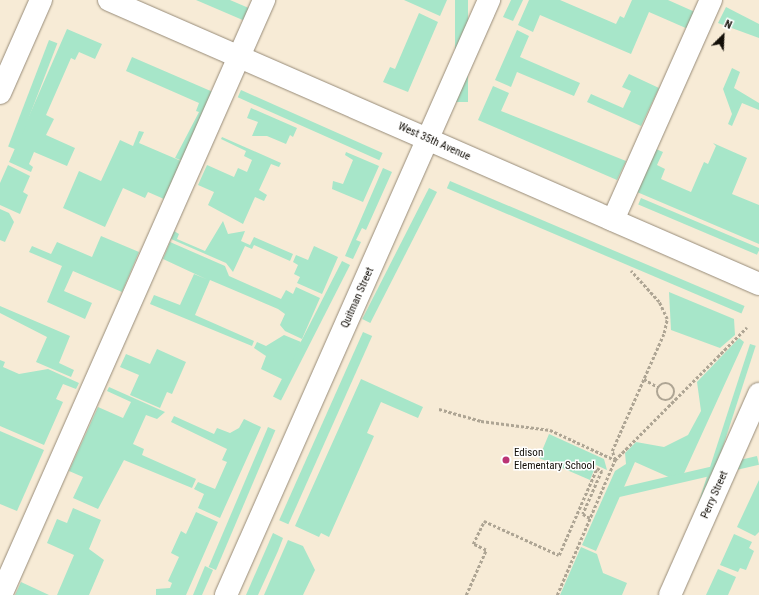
<!DOCTYPE html>
<html>
<head>
<meta charset="utf-8">
<style>
  body { margin:0 }
  #map { position:relative; width:759px; height:595px; overflow:hidden; background:#f7ebd6; font-family:"Roboto Condensed",sans-serif }
  div>[style] { position:absolute }
  [style*='--x'] { left:calc(var(--x)*1px); top:calc(var(--y)*1px); width:calc(var(--w)*1px); rotate:calc(var(--a)*1deg) }
  .green>* { inset:0; background:#a7e6c9; transform-origin:0 0 }
  .path>* { height:2.5px; margin-top:-1.25px; transform-origin:0; background:repeating-linear-gradient(90deg,#aea594 0 3px,transparent 0 5px) }
  .path>.ring { margin:-1.25px; padding:0; box-sizing:content-box; background:none; border:2.5px solid #aea594; border-radius:50% }
  .roads { filter:drop-shadow(0 0 1px #978b78) drop-shadow(0 0 1px #978b78) }
  .minor>* { height:22px; margin:-11px; padding:0 11px; transform-origin:11px; border-radius:11px; background:#fff }
  .dots>* { width:11px; height:11px; translate:-50% -50%; box-sizing:border-box; border:2px solid #fff; border-radius:50% }
  span { translate:-50% -50%; white-space:nowrap; text-align:center; line-height:1.15; -webkit-text-stroke:3px #fff; paint-order:stroke }
  .street-label { font-size:11px; color:#130f08 }
  .poi-label { font-size:11px; color:#130f08 }
  .left { translate:0 -50%; text-align:left }
  .north { position:absolute; left:703px; top:16px; width:40px; height:40px; -webkit-text-stroke:3px #fff; paint-order:stroke; rotate:24deg; font-size:11px; font-weight:700; line-height:16px; text-align:center; color:#130f08 }
  .north::after { content:''; display:block; margin:auto; width:14px; height:18px; background:#130f08; clip-path:polygon(50% 0,100% 100%,50% 72%,0 100%) }
</style>
</head>
<body>
<div id="map">
  <div class="green">
    <div style="clip-path:polygon(196px 0,230px 0,251px 9px,245px 21px)"></div>
    <div style="clip-path:polygon(404px 0,447px 0,440px 16px)"></div>
    <div style="left:455px;top:0;width:13px;height:102px"></div>
    <div style="clip-path:polygon(511px 0,523px 0,513px 21px,503px 17px)"></div>
    <div style="clip-path:polygon(529px 0,560px 0,616px 24px,620px 16px,624px 18px,632px 0,668px 0,695px 12px,688px 29px,649px 12px,631px 54px,540px 15px,533px 32px,518px 25px)"></div>
    <div style="clip-path:polygon(726px 7px,759px 24px,759px 38px,718px 23px)"></div>
    <div style="clip-path:polygon(419px 13px,438px 22px,408px 92px,383px 82px,390px 67px,395px 69px)"></div>
    <div style="clip-path:polygon(67px 29px,102px 44px,95px 59px,79px 52px,75px 60px,71px 58px,46px 115px,54px 119px,46px 135px,75px 148px,67px 166px,34px 152px,29px 164px,33px 167px,31px 172px,9px 162px)"></div>
    <div style="clip-path:polygon(517px 30px,529px 36px,520px 57px,580px 83px,574px 96px,517px 72px,511px 87px,495px 80px)"></div>
    <div style="left:49px;top:40px;width:9px;height:114px;rotate:21deg"></div>
    <div style="clip-path:polygon(132px 57px,213px 92px,183px 161px,175px 158px,199px 112px,196px 111px,199px 103px,126px 71px)"></div>
    <div style="clip-path:polygon(732px 68px,740px 72px,734px 88px,759px 103px,759px 110px,742px 103px,732px 126px,728px 124px,732px 114px,723px 89px)"></div>
    <div style="clip-path:polygon(629px 74px,659px 88px,641px 126px,587px 102px,591px 94px,623px 108px,631px 91px,622px 87px)"></div>
    <div style="clip-path:polygon(493px 86px,509px 93px,501px 111px,626px 161px,617px 180px,478px 120px)"></div>
    <div style="left:241px;top:90px;width:155px;height:8px;rotate:24deg"></div>
    <div style="clip-path:polygon(251px 108px,297px 128px,293px 137px,290px 135px,286px 144px,267px 136px,252px 136px,258px 122px,247px 118px)"></div>
    <div style="clip-path:polygon(139px 131px,144px 132px,139px 143px,181px 161px,164px 199px,148px 192px,145px 198px,123px 188px,105px 227px,63px 208px,79px 171px,101px 181px,120px 140px,133px 146px)"></div>
    <div style="clip-path:polygon(222px 137px,281px 163px,279px 167px,271px 164px,259px 190px,267px 195px,264px 201px,255px 197px,243px 224px,208px 205px,214px 192px,198px 185px,207px 165px,234px 177px,238px 168px,247px 172px,252px 160px,244px 156px,246px 151px,221px 139px)"></div>
    <div style="clip-path:polygon(713px 143px,747px 158px,732px 194px,759px 205px,759px 244px,637px 192px,656px 149px,663px 152px,657px 165px,665px 169px,661px 179px,691px 192px,704px 162px,708px 164px,716px 146px)"></div>
    <div style="clip-path:polygon(346px 152px,379px 166px,363px 202px,332px 189px,333px 181px,343px 184px,353px 160px,345px 155px)"></div>
    <div style="clip-path:polygon(8px 165px,30px 176px,23px 192px,28px 195px,20px 214px,0 205px,0 183px)"></div>
    <div style="clip-path:polygon(383px 168px,392px 172px,366px 230px,362px 228px,356px 240px,361px 242px,353px 259px,345px 256px)"></div>
    <div style="left:450px;top:181px;width:320px;height:8px;rotate:23deg"></div>
    <div style="left:429px;top:188px;width:9px;height:147px;rotate:27deg"></div>
    <div style="left:641px;top:198px;width:129px;height:7px;rotate:23deg"></div>
    <div style="clip-path:polygon(0 209px,9px 213px,14px 222px,5px 242px,0 240px)"></div>
    <div style="clip-path:polygon(223px 221px,228px 234px,245px 231px,241px 241px,250px 245px,254px 237px,293px 254px,290px 261px,254px 245px,252px 249px,245px 246px,233px 272px,226px 263px,171px 239px,174px 231px,179px 234px,177px 239px,205px 251px)"></div>
    <div style="clip-path:polygon(101px 236px,139px 252px,122px 292px,73px 271px,64px 291px,92px 303px,85px 319px,47px 302px,62px 266px,29px 252px,32px 246px,51px 254px,57px 242px,92px 257px)"></div>
    <div style="clip-path:polygon(170px 242px,225px 266px,229px 276px,281px 299px,286px 290px,293px 294px,296px 287px,320px 298px,302px 339px,285px 331px,280px 325px,285px 314px,278px 309px,210px 280px,195px 315px,254px 341px,252px 346px,150px 304px,154px 295px,180px 305px,194px 274px,206px 279px,163px 259px)"></div>
    <div style="clip-path:polygon(314px 246px,338px 257px,322px 294px,297px 283px,300px 277px,294px 274px,298px 265px,293px 262px,296px 255px,308px 260px)"></div>
    <div style="left:342px;top:261px;width:9px;height:152px;rotate:27deg"></div>
    <div style="clip-path:polygon(669px 292px,734px 319px,735px 335px,720px 348px,671px 330px)"></div>
    <div style="clip-path:polygon(0 306px,70px 336px,59px 363px,74px 370px,71px 377px,36px 362px,47px 337px,0 313px)"></div>
    <div style="left:363px;top:332px;width:10px;height:206px;rotate:24deg"></div>
    <div style="clip-path:polygon(284px 335px,301px 342px,284px 380px,261px 369px,266px 356px,254px 348px,257px 342px,266px 346px)"></div>
    <div style="clip-path:polygon(739px 338px,744px 342px,680px 482px,635px 462px,596px 551px,582px 545px,615px 471px,626px 464px,625px 453px,636px 442px,664px 447px,688px 435px,701px 411px,697px 382px)"></div>
    <div style="left:750px;top:344px;width:6px;height:275px;rotate:18deg"></div>
    <div style="clip-path:polygon(157px 349px,186px 362px,172px 394px,167px 392px,160px 408px,130px 395px,139px 375px,120px 367px,126px 354px,150px 364px)"></div>
    <div style="clip-path:polygon(0 360px,5px 362px,3px 367px,19px 374px,48px 369px,79px 383px,76px 389px,63px 384px,56px 399px,63px 402px,44px 445px,0 426px)"></div>
    <div style="clip-path:polygon(361px 379px,423px 407px,418px 418px,381px 402px,367px 433px,374px 436px,329px 537px,321px 533px,319px 537px,295px 526px)"></div>
    <div style="clip-path:polygon(109px 387px,165px 412px,157px 419px,146px 415px,133px 444px,144px 449px,142px 455px,196px 479px,192px 488px,124px 460px,98px 509px,73px 498px,83px 477px,69px 471px,98px 407px,123px 418px,131px 402px,107px 391px)"></div>
    <div style="clip-path:polygon(174px 416px,214px 434px,217px 428px,230px 433px,239px 428px,244px 419px,261px 427px,220px 518px,198px 508px,204px 494px,194px 489px,198px 482px,215px 489px,227px 462px,222px 460px,227px 449px,171px 422px)"></div>
    <div style="left:268px;top:427px;width:8px;height:152px;rotate:23deg"></div>
    <div style="clip-path:polygon(0 431px,44px 450px,17px 511px,0 504px)"></div>
    <div style="clip-path:polygon(549px 434px,604px 459px,607px 470px,596px 465px,590px 480px,539px 458px)"></div>
    <div style="left:757px;top:456px;width:9px;height:152px;rotate:77deg"></div>
    <div style="clip-path:polygon(759px 480px,759px 532px,755px 536px,737px 527px)"></div>
    <div style="clip-path:polygon(73px 508px,101px 520px,89px 549px,104px 560px,89px 595px,57px 595px,74px 555px,47px 543px,57px 519px,67px 523px)"></div>
    <div style="clip-path:polygon(196px 512px,218px 522px,186px 595px,156px 595px,156px 589px,170px 588px,172px 583px,168px 581px,179px 557px,171px 553px,181px 531px,186px 534px)"></div>
    <div style="clip-path:polygon(273px 533px,283px 538px,278px 551px,258px 595px,246px 595px)"></div>
    <div style="clip-path:polygon(734px 534px,752px 542px,749px 548px,754px 551px,746px 570px,740px 568px,738px 572px,720px 565px)"></div>
    <div style="clip-path:polygon(288px 540px,303px 546px,315px 570px,303px 595px,264px 595px)"></div>
    <div style="clip-path:polygon(581px 547px,597px 554px,603px 573px,627px 583px,622px 595px,560px 595px)"></div>
    <div style="clip-path:polygon(205px 566px,213px 570px,202px 595px,193px 595px)"></div>
    <div style="clip-path:polygon(718px 569px,736px 577px,728px 595px,706px 595px)"></div>
    <div style="clip-path:polygon(21px 582px,49px 595px,15px 595px)"></div>
  </div>
  <div class="path">
    <div style="--x:644;--y:379;--w:16;--a:30"></div>
    <div class="ring" style="left:657px;top:383px;width:15.5px;height:15.5px"></div>
    <div style="--x:439;--y:409;--w:44;--a:15.9"></div>
    <div style="--x:481;--y:421;--w:70;--a:7.4"></div>
    <div style="--x:550;--y:430;--w:72;--a:24.8"></div>
    <div style="--x:615;--y:460;--w:187;--a:-45.2"></div>
    <div style="--x:466;--y:595;--w:49;--a:-66"></div>
    <div style="--x:486;--y:550;--w:14;--a:-155"></div>
    <div style="--x:473;--y:544;--w:25;--a:-64"></div>
    <div style="--x:484;--y:521;--w:82;--a:24.4"></div>
    <div style="--x:559;--y:555;--w:95;--a:-66.4"></div>
    <div style="--x:597;--y:468;--w:6;--a:31"></div>
    <div style="--x:602;--y:471;--w:47;--a:113.8"></div>
    <div style="--x:583;--y:514;--w:8;--a:30"></div>
    <div style="--x:557;--y:595;--w:147;--a:-66.8"></div>
    <div style="--x:615;--y:460;--w:9;--a:-108"></div>
    <div style="--x:612;--y:451;--w:129;--a:-66.2"></div>
    <div style="--x:664;--y:333;--w:14;--a:-78"></div>
    <div style="--x:667;--y:319;--w:19;--a:-115"></div>
    <div style="--x:659;--y:302;--w:42;--a:-132.1"></div>
  </div>
  <div class="roads">
    <div class="minor">
      <div style="--x:109;--y:0;--w:709;--a:23.6"></div>
      <div style="--x:0;--y:93;--w:102;--a:-66.2"></div>
      <div style="--x:613;--y:220;--w:241;--a:-66"></div>
      <div style="--x:1;--y:595;--w:651;--a:-66.15"></div>
      <div style="--x:226;--y:595;--w:651;--a:-66.15"></div>
      <div style="--x:670;--y:595;--w:220;--a:-66.1"></div>
    </div>
  </div>
  <div class="dots">
    <div style="left:506px;top:460px;background:#bb3475"></div>
  </div>
  <div class="street-label">
    <span style="left:434px;top:142px;rotate:24deg">West 35th Avenue</span>
    <span style="left:358px;top:298px;rotate:-66deg">Quitman Street</span>
    <span style="left:715px;top:495px;rotate:-66deg">Perry Street</span>
  </div>
  <div class="poi-label">
    <span class="left" style="left:514px;top:460px">Edison<br>Elementary School</span>
  </div>
  <div class="north">N</div>
</div>
</body>
</html>
